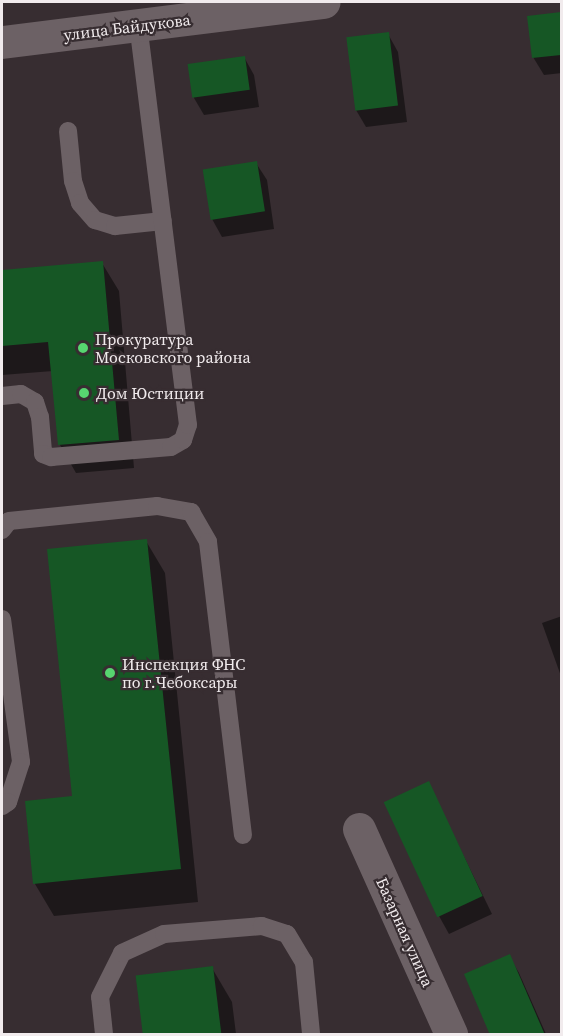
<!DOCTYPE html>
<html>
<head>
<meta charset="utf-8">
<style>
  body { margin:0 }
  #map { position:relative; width:563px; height:1036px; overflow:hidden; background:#372d31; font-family:"Source Serif 4",serif }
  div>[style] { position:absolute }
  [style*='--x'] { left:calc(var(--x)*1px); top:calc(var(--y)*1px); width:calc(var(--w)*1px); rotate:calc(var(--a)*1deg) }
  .shadow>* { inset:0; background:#0007 }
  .building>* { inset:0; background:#165725; transform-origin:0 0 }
  .lane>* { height:18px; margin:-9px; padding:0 9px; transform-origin:9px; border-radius:9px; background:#6c6165 }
  .street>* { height:33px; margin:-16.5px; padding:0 16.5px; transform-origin:16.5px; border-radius:16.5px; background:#6c6165 }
  .dots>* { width:16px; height:16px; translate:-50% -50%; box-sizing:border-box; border:3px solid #372d31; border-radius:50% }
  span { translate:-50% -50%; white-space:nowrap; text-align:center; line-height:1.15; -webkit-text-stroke:4.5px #372d31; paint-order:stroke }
  .street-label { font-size:16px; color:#f1ebed }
  .poi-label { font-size:16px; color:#f1ebed }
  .left { translate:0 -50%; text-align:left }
  .frame { position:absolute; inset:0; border:3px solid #f1ebed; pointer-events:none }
</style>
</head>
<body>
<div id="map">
  <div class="shadow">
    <div style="clip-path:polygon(562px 14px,562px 73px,544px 75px,533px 57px,529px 17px)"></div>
    <div style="clip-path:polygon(388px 34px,398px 52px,407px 122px,366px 127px,356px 110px)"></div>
    <div style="clip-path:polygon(244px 57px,254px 75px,259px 107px,204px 115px,194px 98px,189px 65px)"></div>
    <div style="clip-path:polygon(256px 163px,267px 180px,274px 229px,222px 237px,212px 219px)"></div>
    <div style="clip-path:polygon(102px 263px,119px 291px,134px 468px,76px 473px,60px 445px,53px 371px,2px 375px,2px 272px)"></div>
    <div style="clip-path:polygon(146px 541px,165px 573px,198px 902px,54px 916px,35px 884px,26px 803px,74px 798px)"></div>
    <div style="clip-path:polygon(562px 616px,562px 679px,542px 623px)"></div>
    <div style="clip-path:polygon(428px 783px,492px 914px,449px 934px,439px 916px)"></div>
    <div style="clip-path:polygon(509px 956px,519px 973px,546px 1034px,492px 1034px)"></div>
    <div style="clip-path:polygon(212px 968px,232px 1002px,236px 1034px,144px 1034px)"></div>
  </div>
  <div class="building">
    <div style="clip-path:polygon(561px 12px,561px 55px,532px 58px,527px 16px)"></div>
    <div style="left:389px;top:32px;width:74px;height:43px;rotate:83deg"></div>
    <div style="left:245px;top:56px;width:34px;height:58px;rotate:82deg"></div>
    <div style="left:257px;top:161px;width:51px;height:55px;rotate:81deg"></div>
    <div style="clip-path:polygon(103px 261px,119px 440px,58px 445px,48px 342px,2px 346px,2px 270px)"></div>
    <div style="clip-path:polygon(147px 539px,181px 869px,33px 884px,25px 801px,72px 796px,47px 549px)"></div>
    <div style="left:429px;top:781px;width:127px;height:50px;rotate:65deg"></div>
    <div style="clip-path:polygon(510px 954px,545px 1035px,490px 1035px,464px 974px)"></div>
    <div style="left:213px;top:966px;width:69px;height:78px;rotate:83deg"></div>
  </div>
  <div class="lane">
    <div style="--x:68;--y:131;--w:50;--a:84.3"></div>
    <div style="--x:73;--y:181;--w:23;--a:72"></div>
    <div style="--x:80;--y:203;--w:23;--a:49"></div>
    <div style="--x:95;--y:220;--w:21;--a:17"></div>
    <div style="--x:115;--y:226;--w:48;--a:-5.9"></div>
    <div style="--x:2;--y:396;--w:19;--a:-6"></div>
    <div style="--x:21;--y:394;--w:16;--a:30"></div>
    <div style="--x:35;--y:402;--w:16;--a:72"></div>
    <div style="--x:40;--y:417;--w:37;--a:85"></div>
    <div style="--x:43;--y:454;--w:9;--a:21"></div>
    <div style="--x:51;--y:457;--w:120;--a:-4.8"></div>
    <div style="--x:171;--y:447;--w:14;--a:-30"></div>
    <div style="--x:183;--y:440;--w:16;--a:-72"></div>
    <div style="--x:188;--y:425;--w:402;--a:-97.1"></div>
    <div style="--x:2;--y:530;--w:11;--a:-52"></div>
    <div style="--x:9;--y:521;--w:149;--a:-5.8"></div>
    <div style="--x:157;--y:506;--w:35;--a:10"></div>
    <div style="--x:191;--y:512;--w:34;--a:60"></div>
    <div style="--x:208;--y:542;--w:295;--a:83.2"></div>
    <div style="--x:2;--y:619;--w:144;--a:82.4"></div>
    <div style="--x:21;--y:762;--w:42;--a:108"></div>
    <div style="--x:8;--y:802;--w:7;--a:146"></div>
    <div style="--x:104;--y:1034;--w:37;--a:-96"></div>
    <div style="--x:100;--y:997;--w:49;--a:-63.4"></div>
    <div style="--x:122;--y:953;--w:46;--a:-24.3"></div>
    <div style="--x:164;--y:934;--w:98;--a:-4.7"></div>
    <div style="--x:262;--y:926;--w:26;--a:18"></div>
    <div style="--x:287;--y:934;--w:33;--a:59"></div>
    <div style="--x:304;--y:962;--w:72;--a:84.4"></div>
  </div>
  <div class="street">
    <div style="--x:2;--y:42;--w:324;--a:-7.1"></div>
    <div style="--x:359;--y:829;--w:225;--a:65.8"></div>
  </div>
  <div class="dots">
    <div style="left:83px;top:348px;background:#57d570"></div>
    <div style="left:84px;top:393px;background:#57d570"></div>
    <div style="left:110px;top:673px;background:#57d570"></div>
  </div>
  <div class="street-label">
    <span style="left:127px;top:27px;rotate:-7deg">улица Байдукова</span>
    <span style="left:405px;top:932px;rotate:66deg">Базарная улица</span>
  </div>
  <div class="poi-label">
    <span class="left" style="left:95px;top:348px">Прокуратура<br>Московского района</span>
    <span class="left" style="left:96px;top:393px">Дом Юстиции</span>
    <span class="left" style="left:122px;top:673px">Инспекция ФНС<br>по г.Чебоксары</span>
  </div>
  <div class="frame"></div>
</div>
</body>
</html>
